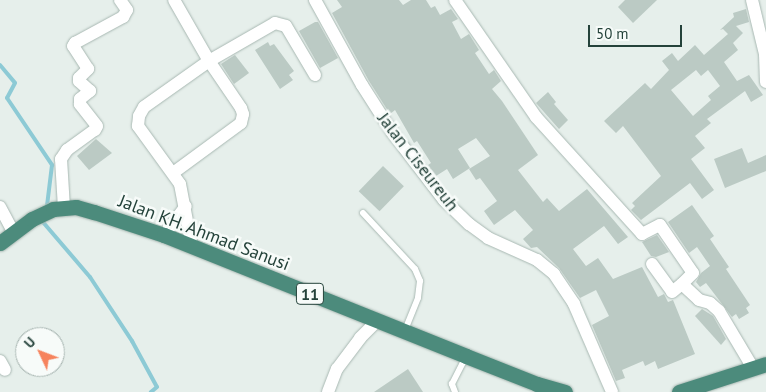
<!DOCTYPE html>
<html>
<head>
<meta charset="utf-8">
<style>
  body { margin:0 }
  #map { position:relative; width:766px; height:392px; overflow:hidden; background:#e6efeb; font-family:"PT Sans",sans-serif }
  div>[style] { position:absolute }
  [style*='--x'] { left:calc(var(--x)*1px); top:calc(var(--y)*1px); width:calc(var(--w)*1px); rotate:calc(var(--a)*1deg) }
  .stream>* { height:4px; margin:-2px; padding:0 2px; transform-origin:2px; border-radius:2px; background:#8dcad5 }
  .building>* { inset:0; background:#bbcac4; transform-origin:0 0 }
  .roads { filter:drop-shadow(0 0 1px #a8b8b2) drop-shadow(0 0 1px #a8b8b2) }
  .service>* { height:6px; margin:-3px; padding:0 3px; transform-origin:3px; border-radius:3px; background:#fff }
  .minor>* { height:12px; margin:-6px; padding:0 6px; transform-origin:6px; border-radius:6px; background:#fff }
  .trunk>* { height:15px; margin:-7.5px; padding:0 7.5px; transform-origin:7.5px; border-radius:7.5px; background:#4c8b7c }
  span { translate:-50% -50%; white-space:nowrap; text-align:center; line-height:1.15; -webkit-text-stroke:5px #f7fbf9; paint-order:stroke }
  .shield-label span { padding:1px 4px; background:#f7fbf9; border:1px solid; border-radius:4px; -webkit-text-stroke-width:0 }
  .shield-label { font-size:16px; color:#24423a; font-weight:700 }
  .street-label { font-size:18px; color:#24423a }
  .north { position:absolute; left:15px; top:327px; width:50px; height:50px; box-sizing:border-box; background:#f7fbf9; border:1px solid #a3b1ad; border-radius:50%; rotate:313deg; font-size:14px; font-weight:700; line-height:20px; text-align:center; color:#24423a }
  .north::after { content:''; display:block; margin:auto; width:18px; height:22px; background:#f6835d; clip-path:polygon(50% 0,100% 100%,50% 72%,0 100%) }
  .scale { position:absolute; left:588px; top:25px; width:94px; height:22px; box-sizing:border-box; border:2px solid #24423a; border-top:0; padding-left:6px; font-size:15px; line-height:18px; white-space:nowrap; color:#24423a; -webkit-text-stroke:4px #f7fbf9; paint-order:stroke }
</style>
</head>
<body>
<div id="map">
  <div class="stream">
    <div style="--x:0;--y:65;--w:23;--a:50"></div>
    <div style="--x:15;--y:83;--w:17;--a:118"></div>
    <div style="--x:7;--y:98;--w:81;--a:56.1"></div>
    <div style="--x:52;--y:165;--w:41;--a:97"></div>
    <div style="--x:43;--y:218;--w:3;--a:108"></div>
    <div style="--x:42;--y:221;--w:74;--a:49.4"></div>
    <div style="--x:90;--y:277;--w:77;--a:56.7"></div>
    <div style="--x:132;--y:341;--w:52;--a:61.5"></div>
    <div style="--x:157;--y:387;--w:8;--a:140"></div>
  </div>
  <div class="building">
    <div style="clip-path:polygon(337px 0,399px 0,403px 5px,411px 0,426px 0,431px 8px,435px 6px,440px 15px,451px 9px,458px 19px,452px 22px,461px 39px,469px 34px,479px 50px,475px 53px,489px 74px,494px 70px,501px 81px,492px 89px,502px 101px,538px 155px,518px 170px,543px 202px,547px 198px,559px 211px,587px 189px,628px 237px,618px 244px,604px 226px,573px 249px,586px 266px,598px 258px,613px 279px,642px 267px,658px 297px,664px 294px,668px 302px,673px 300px,695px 354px,658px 369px,655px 361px,645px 366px,643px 361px,622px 370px,625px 378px,616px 381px,592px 325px,609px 316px,596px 290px,580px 298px,559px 268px,537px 247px,531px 248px,523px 239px,533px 230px,515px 210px,494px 225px,484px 211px,497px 201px,480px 178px,476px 180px,469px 169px,490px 156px,476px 138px,458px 149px,470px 168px,453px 179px,447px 169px,436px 176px,428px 165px,431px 163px,417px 141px,414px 143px,395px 110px,390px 114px,369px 81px,332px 13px,342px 7px)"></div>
    <div style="clip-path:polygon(625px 0,657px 0,633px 23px,618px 7px)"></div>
    <div style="clip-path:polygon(evenodd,746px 9px,749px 22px,736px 26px,743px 33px,733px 43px,738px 50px,724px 62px,737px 81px,749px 75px,763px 95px,751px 102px,745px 91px,707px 119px,711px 123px,695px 136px,705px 148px,691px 159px,714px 190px,702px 199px,690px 183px,641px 220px,631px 210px,635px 206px,632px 203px,661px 176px,623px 126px,616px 133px,604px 121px,645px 83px,651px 89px,669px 70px,662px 61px,672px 53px,678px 61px,695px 45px,704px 55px,728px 34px,723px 29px,720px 30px,734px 17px,733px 13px,746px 9px,696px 70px,701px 76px,708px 70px,720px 86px,708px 96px,711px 100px,693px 116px,671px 90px,696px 70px)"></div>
    <div style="clip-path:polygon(315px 22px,318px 22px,338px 58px,320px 68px,299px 31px)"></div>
    <div style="clip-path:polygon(268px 42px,270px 46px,274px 44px,294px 71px,289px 75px,293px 80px,280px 89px,255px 50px)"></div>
    <div style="clip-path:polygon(235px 55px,249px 73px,234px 84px,221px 64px)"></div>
    <div style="clip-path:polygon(548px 92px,556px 102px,554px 104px,568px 120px,559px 129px,536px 103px)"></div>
    <div style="clip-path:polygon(96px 139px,112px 153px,89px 170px,77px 156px)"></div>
    <div style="clip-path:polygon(742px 148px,748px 163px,766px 155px,766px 171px,725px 188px,714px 159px)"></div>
    <div style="left:383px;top:166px;width:29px;height:35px;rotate:44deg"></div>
    <div style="clip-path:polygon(692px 205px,714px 236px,710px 239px,729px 267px,726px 269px,750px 305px,746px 308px,749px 313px,739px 319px,736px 314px,732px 317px,706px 283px,700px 287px,696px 282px,701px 273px,710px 266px,697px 247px,689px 253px,668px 222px)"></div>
    <div style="clip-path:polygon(657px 235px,669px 252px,656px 257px,651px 256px,642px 242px)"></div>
    <div style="clip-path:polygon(702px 309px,713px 316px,726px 339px,721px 345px,695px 316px)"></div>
    <div style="clip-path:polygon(408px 369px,423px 392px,374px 392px)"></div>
  </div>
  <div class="roads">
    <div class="service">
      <div style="--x:363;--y:213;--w:76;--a:47.1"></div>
      <div style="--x:415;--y:269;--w:13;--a:67"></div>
      <div style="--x:420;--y:281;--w:17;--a:97"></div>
      <div style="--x:418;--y:298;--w:35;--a:112"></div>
      <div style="--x:455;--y:392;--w:9;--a:-111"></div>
      <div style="--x:452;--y:384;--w:31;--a:-63"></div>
    </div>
    <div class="minor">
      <div style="--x:315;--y:0;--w:97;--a:61.1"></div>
      <div style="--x:362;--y:85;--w:56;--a:57.4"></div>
      <div style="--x:392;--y:132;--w:86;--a:52.6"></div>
      <div style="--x:444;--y:200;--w:35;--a:44"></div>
      <div style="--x:469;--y:224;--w:24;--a:36"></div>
      <div style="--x:488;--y:238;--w:54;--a:24.2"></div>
      <div style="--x:537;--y:260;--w:22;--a:39"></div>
      <div style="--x:554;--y:274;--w:36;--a:56"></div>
      <div style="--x:574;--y:304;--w:96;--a:66.6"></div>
      <div style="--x:455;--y:0;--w:142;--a:55.3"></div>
      <div style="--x:536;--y:117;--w:158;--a:47.8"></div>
      <div style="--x:642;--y:234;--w:20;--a:-27"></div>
      <div style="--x:660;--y:225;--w:58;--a:55.5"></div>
      <div style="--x:693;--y:273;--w:16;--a:135"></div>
      <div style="--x:752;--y:0;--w:56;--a:76.5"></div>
      <div style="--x:765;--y:54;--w:28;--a:88"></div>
      <div style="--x:173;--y:173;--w:84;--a:-36.3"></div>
      <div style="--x:241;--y:123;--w:9;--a:-77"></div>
      <div style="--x:243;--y:114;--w:6;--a:-108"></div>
      <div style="--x:241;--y:108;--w:57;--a:-124.2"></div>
      <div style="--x:209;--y:61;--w:70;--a:-119.8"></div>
      <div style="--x:0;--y:207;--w:30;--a:62"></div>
      <div style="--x:64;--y:208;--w:49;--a:-93.5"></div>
      <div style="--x:61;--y:159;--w:11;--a:-56"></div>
      <div style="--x:67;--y:150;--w:34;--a:-36"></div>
      <div style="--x:95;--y:130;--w:4;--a:-63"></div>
      <div style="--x:97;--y:126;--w:28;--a:-128"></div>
      <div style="--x:80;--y:104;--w:5;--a:-90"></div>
      <div style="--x:80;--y:99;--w:13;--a:-39"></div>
      <div style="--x:90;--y:91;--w:15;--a:-138"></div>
      <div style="--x:79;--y:81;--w:3;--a:-90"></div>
      <div style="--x:79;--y:78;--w:13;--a:-45"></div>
      <div style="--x:88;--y:69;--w:27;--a:-123"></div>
      <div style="--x:73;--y:46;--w:4;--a:-56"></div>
      <div style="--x:75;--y:43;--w:55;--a:-28.4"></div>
      <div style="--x:123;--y:17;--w:8;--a:-60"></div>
      <div style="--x:127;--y:10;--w:12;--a:-125"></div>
      <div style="--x:164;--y:235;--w:36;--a:-53"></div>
      <div style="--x:192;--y:247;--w:64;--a:-100.8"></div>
      <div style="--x:180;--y:184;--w:72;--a:-125.9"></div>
      <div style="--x:138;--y:126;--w:10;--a:-84"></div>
      <div style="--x:139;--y:116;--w:10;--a:-61"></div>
      <div style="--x:144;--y:107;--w:80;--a:-35.3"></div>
      <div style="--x:209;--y:61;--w:76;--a:-29.9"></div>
      <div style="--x:275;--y:23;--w:11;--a:15"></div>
      <div style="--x:286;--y:26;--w:57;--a:59.4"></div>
      <div style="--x:652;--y:264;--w:34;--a:54"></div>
      <div style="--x:672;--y:292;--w:13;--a:-39"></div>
      <div style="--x:682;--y:284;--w:23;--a:43"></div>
      <div style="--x:699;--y:300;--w:11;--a:15"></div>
      <div style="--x:710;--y:303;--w:12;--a:42"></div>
      <div style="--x:719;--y:311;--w:66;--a:59.2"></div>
      <div style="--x:0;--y:361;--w:10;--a:61"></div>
      <div style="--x:328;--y:392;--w:25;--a:-69"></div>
      <div style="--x:337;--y:369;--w:39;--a:-53"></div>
      <div style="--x:360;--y:338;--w:24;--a:-45"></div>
    </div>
    <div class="trunk">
      <div style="--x:0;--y:243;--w:40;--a:-37"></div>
      <div style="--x:32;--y:219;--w:23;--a:-25"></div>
      <div style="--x:53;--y:209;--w:23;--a:-5"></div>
      <div style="--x:76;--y:207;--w:19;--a:16"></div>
      <div style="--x:94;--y:212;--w:74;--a:18.2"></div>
      <div style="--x:164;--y:235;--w:325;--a:21.8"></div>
      <div style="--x:466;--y:356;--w:76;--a:21.5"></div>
      <div style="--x:537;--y:384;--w:29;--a:16"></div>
      <div style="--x:679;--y:392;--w:91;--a:-17.8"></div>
    </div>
  </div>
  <div class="shield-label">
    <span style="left:310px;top:294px">11</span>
  </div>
  <div class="street-label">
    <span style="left:418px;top:162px;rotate:52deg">Jalan Ciseureuh</span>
    <span style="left:204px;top:233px;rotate:21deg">Jalan KH. Ahmad Sanusi</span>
  </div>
  <div class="north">U</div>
  <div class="scale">50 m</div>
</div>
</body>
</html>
